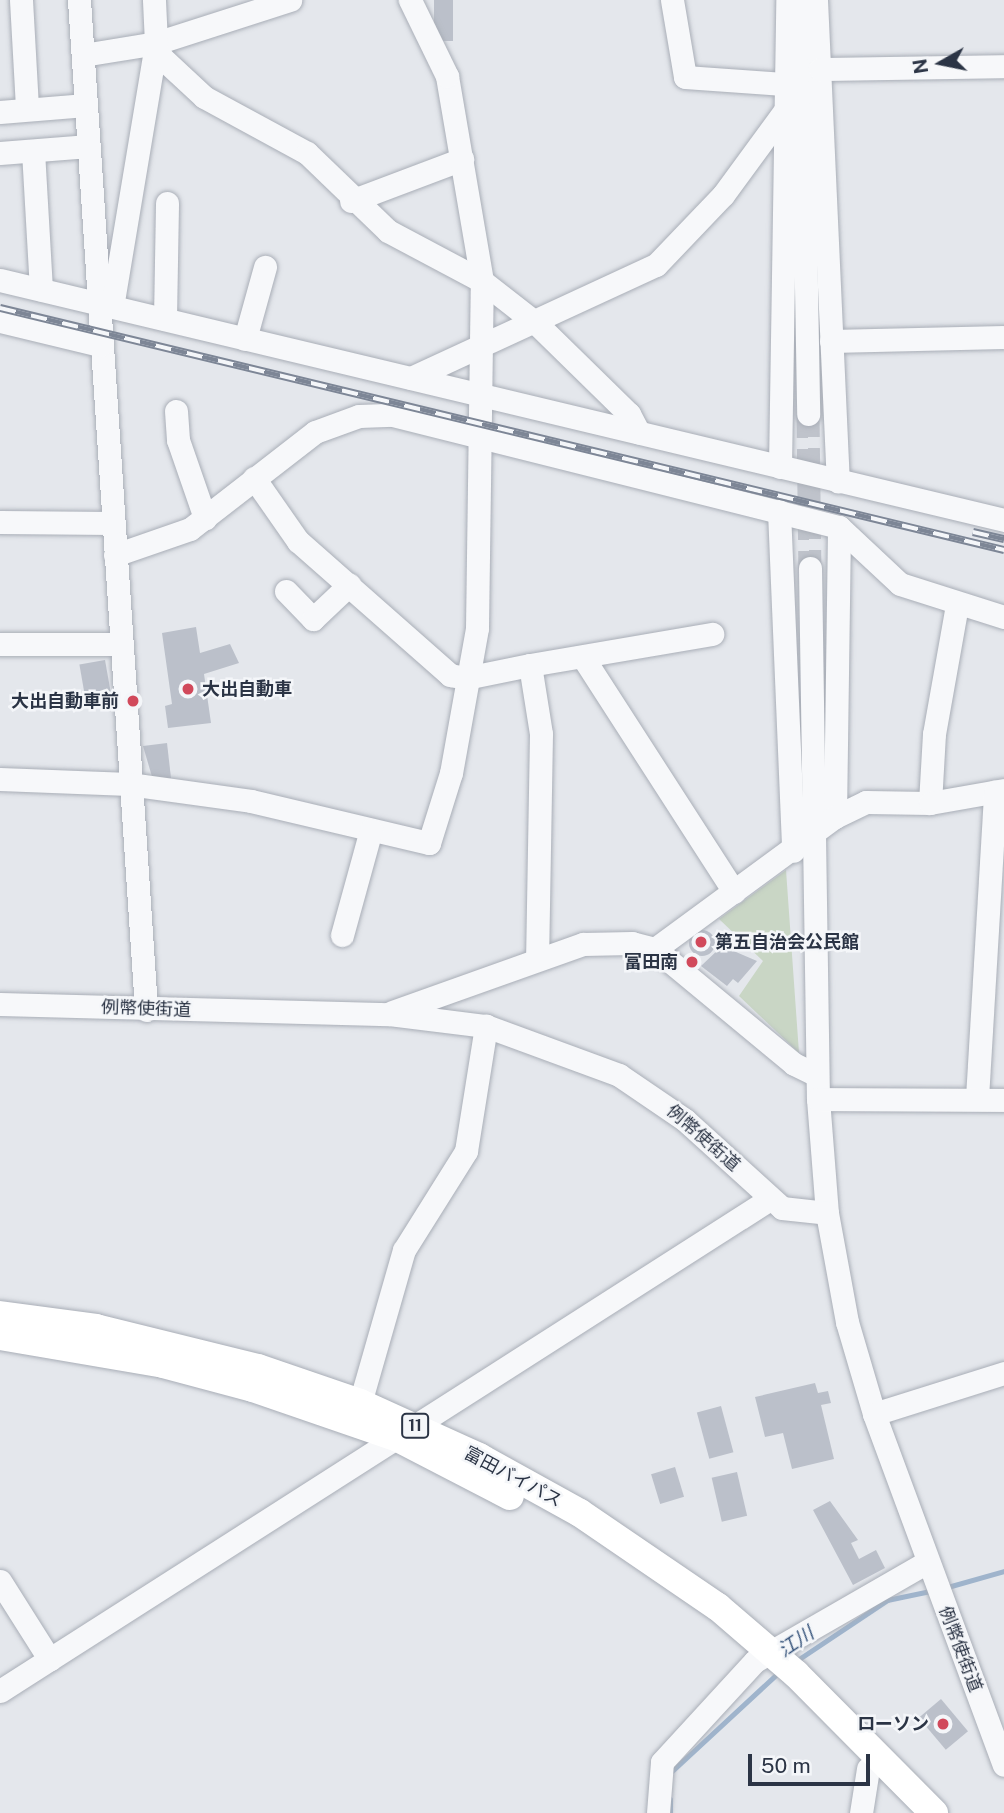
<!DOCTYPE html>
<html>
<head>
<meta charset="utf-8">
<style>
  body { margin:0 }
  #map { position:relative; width:1004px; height:1813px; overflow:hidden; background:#e4e7ec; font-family:"Public Sans","Noto Sans JP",sans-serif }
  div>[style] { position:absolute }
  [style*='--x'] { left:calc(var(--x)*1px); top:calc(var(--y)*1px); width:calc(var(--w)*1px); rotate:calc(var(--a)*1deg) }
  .green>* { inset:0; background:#c9d6c5 }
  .stream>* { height:5px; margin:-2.5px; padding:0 2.5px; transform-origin:2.5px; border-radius:2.5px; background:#9fb4cc }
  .building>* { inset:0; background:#bbc0ca; transform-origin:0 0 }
  .round { border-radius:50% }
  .minor-tunnel>* { height:23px; margin-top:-11.5px; transform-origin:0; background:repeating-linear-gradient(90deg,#bfc3cb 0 23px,transparent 0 34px) }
  .roads { filter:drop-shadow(0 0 2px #a9aeb7) drop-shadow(0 0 2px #a9aeb7) }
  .minor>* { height:23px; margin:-11.5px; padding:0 11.5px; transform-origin:11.5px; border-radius:11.5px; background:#f7f8fa }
  .major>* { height:28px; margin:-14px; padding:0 14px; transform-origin:14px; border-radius:14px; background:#fff }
  .rail>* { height:8px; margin-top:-4px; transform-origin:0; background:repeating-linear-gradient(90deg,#f4f6f9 0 16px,#7d8696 0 32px); box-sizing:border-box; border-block:2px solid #7d8696 }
  .dots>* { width:19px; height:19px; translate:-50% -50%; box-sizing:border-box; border:4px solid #f4f6f9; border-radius:50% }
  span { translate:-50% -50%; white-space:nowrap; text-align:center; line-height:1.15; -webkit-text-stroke:5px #f4f6f9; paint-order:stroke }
  .shield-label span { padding:2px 5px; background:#f4f6f9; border:2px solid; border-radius:5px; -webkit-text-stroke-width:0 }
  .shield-label { font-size:16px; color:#2b3445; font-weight:700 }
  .poi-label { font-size:18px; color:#2b3445; font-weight:700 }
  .left { translate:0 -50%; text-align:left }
  .right { translate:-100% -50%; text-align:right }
  .street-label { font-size:18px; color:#2b3445 }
  .water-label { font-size:19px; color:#34527a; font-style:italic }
  .north { position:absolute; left:906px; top:28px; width:70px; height:70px; -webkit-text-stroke:5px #f4f6f9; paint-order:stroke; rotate:261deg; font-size:19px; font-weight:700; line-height:28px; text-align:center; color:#2b3445 }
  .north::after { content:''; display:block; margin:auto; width:24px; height:32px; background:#2b3445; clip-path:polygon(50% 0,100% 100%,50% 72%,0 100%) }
  .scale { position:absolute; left:748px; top:1754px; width:122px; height:32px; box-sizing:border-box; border:4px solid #2b3445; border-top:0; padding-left:9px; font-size:21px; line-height:24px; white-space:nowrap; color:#2b3445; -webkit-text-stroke:5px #f4f6f9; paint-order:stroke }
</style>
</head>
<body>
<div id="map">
  <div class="green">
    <div style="clip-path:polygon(786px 870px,799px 1053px,739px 996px,763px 961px,719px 919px)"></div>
  </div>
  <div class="stream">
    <div style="--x:944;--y:1588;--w:62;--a:-15.8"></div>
    <div style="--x:796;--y:1661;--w:110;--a:-33.8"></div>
    <div style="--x:887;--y:1600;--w:49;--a:-11.8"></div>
    <div style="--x:672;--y:1771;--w:146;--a:-42.8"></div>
    <div style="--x:670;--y:1813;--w:14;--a:-90"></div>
  </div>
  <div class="building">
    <div style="left:434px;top:0;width:19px;height:41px"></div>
    <div style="clip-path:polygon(196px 627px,200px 653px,230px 644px,239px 663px,204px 674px,211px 723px,168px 728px,165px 706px,172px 704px,162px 633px)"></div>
    <div style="left:105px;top:660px;width:42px;height:26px;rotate:80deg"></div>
    <div style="clip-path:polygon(167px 743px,171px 778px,153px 780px,143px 746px)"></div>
    <div class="round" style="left:689px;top:930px;width:26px;height:26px"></div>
    <div style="clip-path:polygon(722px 946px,757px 961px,738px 983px,733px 979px,727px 986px,701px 966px)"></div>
    <div style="clip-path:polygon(815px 1383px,818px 1393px,828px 1391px,831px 1403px,821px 1405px,834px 1459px,792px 1469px,783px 1433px,765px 1437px,755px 1397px)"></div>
    <div style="left:721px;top:1406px;width:48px;height:25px;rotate:75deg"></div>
    <div style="left:675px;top:1467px;width:31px;height:25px;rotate:73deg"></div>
    <div style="left:737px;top:1472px;width:45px;height:26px;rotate:77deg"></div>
    <div style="clip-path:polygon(830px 1501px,858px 1540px,851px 1543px,859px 1559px,876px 1550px,885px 1568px,853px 1585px,813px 1510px)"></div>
    <div style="left:941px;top:1699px;width:42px;height:29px;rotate:50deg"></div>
  </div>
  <div class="minor-tunnel">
    <div style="--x:808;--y:414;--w:154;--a:89.3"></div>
  </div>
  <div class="roads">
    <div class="minor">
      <div style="--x:21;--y:0;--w:109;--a:86.8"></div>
      <div style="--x:79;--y:0;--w:1012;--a:86.2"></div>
      <div style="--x:672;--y:0;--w:78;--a:80.4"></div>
      <div style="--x:685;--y:77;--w:99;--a:4"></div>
      <div style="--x:801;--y:0;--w:414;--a:89"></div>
      <div style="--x:816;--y:0;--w:482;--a:87.4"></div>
      <div style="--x:156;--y:43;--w:15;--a:70"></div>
      <div style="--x:161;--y:57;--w:59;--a:42.9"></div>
      <div style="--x:204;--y:97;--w:117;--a:28.5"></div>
      <div style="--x:307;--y:153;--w:112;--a:43.9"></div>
      <div style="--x:388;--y:231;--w:106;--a:28"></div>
      <div style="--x:482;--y:281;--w:70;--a:38"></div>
      <div style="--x:537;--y:324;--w:129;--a:44.4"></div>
      <div style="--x:629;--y:414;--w:21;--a:62"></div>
      <div style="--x:83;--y:55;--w:74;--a:-9.3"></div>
      <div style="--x:156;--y:43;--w:141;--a:-17.8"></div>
      <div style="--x:820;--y:69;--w:184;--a:-0.9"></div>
      <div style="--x:0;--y:112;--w:86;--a:-4.7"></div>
      <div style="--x:33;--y:151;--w:139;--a:86.7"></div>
      <div style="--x:0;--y:153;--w:89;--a:-4.5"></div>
      <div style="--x:351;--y:201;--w:119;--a:-20.7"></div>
      <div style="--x:0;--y:280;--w:1032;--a:13.44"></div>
      <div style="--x:112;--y:307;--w:268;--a:-80.5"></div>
      <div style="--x:156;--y:43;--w:43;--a:-92.7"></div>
      <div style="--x:165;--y:319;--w:116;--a:-89"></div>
      <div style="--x:0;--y:321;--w:103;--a:13.5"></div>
      <div style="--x:245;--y:339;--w:75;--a:-74.5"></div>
      <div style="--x:831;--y:341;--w:173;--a:-1.3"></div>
      <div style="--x:411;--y:378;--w:270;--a:-24.8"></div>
      <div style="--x:656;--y:265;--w:97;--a:-46.3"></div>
      <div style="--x:723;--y:195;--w:102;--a:-53.8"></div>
      <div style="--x:176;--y:411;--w:29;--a:86"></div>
      <div style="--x:178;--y:440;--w:83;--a:70.9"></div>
      <div style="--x:780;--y:467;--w:467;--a:-89.1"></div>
      <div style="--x:254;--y:478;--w:77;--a:55.1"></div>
      <div style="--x:298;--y:541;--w:203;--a:41.4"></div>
      <div style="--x:450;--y:675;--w:16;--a:11"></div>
      <div style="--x:466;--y:678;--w:65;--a:-11.5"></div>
      <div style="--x:530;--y:665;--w:70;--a:80.9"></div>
      <div style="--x:541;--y:734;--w:224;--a:91"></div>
      <div style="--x:779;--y:511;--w:340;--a:87.6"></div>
      <div style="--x:0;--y:522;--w:112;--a:0.5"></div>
      <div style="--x:115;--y:555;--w:79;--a:-19.1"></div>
      <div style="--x:190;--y:529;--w:158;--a:-37.8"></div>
      <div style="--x:315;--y:432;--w:47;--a:-20"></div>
      <div style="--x:359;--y:416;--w:34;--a:-2"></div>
      <div style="--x:393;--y:415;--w:460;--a:14.1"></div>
      <div style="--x:839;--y:527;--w:83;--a:43.1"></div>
      <div style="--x:900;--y:584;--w:109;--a:17.6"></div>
      <div style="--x:810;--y:568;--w:531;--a:89.14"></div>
      <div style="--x:818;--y:1099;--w:114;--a:85.5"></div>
      <div style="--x:827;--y:1213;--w:111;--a:79.6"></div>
      <div style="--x:847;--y:1322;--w:96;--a:73.6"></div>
      <div style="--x:874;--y:1414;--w:374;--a:69.7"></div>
      <div style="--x:286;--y:591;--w:39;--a:46"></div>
      <div style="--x:313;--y:619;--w:50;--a:-43.4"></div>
      <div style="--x:0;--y:644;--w:120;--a:0"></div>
      <div style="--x:584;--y:659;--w:277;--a:57.2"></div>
      <div style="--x:530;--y:665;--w:185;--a:-9.7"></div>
      <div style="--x:0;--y:779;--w:129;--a:2.2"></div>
      <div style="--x:129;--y:784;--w:123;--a:7.9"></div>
      <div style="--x:251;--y:801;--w:183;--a:13.3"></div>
      <div style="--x:429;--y:843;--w:73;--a:-72.6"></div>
      <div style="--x:451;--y:773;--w:147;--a:-79.8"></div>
      <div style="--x:477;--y:628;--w:347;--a:-89.2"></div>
      <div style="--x:482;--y:281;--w:208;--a:-99.7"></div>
      <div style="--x:447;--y:76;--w:85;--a:-116"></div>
      <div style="--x:930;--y:803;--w:69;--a:-86.7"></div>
      <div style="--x:934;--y:734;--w:131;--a:-79.9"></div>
      <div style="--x:835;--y:817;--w:290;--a:-89.2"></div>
      <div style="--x:342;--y:935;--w:109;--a:-74.6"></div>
      <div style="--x:655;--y:949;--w:223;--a:-36.3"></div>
      <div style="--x:835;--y:817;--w:34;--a:-26"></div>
      <div style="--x:866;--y:802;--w:64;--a:0.9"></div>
      <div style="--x:930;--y:803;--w:75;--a:-10"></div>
      <div style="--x:0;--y:1004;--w:389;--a:1.5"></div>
      <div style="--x:389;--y:1014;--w:98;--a:7.1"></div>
      <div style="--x:486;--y:1026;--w:142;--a:20.2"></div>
      <div style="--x:619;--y:1075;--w:80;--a:34.3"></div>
      <div style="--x:685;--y:1120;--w:131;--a:42.2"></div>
      <div style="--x:782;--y:1208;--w:45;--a:6.3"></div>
      <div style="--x:392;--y:1012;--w:203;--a:-19.6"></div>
      <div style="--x:583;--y:944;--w:49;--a:-1.2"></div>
      <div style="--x:632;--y:943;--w:24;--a:15"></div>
      <div style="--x:655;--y:949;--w:180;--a:39.6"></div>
      <div style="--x:794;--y:1064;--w:25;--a:26"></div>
      <div style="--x:977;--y:1098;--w:307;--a:-86.6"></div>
      <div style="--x:818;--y:1099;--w:186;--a:0.3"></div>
      <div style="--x:360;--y:1403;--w:159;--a:-74"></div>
      <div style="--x:404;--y:1250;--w:117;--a:-57.9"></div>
      <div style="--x:466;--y:1151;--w:127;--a:-80.9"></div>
      <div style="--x:874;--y:1414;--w:136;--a:-17.5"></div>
      <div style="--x:0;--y:1581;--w:93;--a:57.7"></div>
      <div style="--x:0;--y:1691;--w:914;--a:-32.58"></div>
      <div style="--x:658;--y:1813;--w:51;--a:-85.5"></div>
      <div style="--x:662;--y:1762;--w:137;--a:-47.4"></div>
      <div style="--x:755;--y:1661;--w:198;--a:-29.9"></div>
      <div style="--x:861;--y:1813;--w:45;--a:-81"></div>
    </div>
    <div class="major">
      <div style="--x:0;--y:1315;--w:97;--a:7.7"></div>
      <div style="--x:96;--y:1328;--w:167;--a:13.9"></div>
      <div style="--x:258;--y:1368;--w:108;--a:18.9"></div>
      <div style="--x:360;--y:1403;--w:131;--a:24.4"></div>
      <div style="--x:479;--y:1457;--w:115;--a:29"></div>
      <div style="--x:580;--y:1513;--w:167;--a:34.3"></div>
      <div style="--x:718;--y:1607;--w:103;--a:40.7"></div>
      <div style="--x:796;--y:1674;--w:196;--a:45.2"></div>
      <div style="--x:0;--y:1336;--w:165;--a:9.7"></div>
      <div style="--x:163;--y:1364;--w:93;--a:14.9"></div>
      <div style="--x:253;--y:1388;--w:153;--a:19"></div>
      <div style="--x:398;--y:1438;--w:126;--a:27.4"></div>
    </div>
  </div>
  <div class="rail">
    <div style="--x:0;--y:308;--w:1033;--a:13.55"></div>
    <div style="--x:973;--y:532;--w:32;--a:13"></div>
  </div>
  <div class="dots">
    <div style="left:188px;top:689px;background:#d1495b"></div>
    <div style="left:133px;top:701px;background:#d1495b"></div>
    <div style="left:701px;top:942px;background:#d1495b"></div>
    <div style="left:692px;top:962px;background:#d1495b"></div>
    <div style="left:943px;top:1724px;background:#d1495b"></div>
  </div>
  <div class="shield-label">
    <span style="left:415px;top:1426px">11</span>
  </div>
  <div class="poi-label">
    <span class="left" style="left:202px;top:689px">大出自動車</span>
    <span class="right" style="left:119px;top:701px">大出自動車前</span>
    <span class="left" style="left:715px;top:942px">第五自治会公民館</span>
    <span class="right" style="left:678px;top:962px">富田南</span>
    <span class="right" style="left:929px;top:1724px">ローソン</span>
  </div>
  <div class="street-label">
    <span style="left:146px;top:1009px;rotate:2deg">例幣使街道</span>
    <span style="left:703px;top:1138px;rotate:41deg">例幣使街道</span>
    <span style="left:513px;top:1477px;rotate:28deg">富田バイパス</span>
    <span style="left:960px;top:1649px;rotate:69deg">例幣使街道</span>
  </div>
  <div class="water-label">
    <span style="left:796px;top:1642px;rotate:-34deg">江川</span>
  </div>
  <div class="north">N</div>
  <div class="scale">50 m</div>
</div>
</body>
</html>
